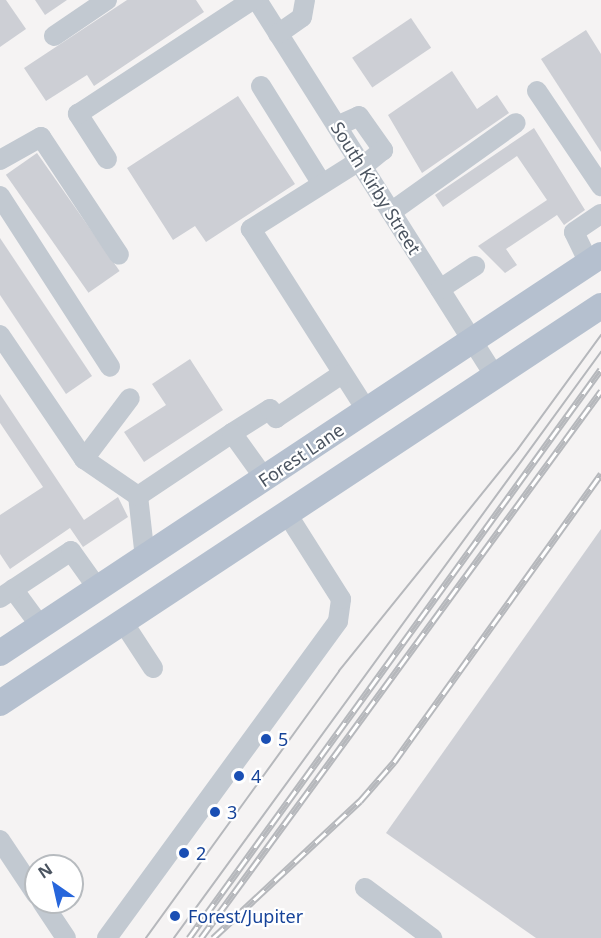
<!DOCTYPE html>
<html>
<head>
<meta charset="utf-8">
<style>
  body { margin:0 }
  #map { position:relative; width:601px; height:938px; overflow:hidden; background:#f5f3f3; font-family:"Noto Sans",sans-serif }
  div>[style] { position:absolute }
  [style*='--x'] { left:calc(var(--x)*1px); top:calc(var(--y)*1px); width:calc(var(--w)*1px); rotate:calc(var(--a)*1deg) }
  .building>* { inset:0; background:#cdcfd5; transform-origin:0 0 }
  .minor>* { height:20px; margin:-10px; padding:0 10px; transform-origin:10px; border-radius:10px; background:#c2c9d1 }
  .major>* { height:26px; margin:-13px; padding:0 13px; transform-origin:13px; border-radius:13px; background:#b5c0cf }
  .tram>* { height:1.5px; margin:-0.75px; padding:0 0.75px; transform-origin:0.75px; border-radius:0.75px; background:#b6b8bc }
  .rail>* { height:7px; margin-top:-3.5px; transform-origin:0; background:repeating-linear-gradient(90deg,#fff 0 14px,#b6b8bc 0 28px); box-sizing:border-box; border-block:2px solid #b6b8bc }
  .dots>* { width:16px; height:16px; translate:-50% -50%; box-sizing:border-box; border:3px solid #fff; border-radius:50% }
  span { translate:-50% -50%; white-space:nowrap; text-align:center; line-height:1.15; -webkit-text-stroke:4.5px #fff; paint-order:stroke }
  .street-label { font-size:18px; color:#4b5460 }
  .transit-label { font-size:18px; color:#164399 }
  .left { translate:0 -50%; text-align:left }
  .north { position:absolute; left:24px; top:854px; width:60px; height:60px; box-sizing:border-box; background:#fff; border:2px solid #b7bbbf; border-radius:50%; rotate:326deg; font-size:16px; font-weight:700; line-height:24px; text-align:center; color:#4b5460 }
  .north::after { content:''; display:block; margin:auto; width:21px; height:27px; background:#2766db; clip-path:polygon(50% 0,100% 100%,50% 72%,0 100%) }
</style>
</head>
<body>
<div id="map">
  <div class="building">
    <div style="clip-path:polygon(0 0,6px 0,26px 29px,0 47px)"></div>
    <div style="clip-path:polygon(35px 0,67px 0,45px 15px)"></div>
    <div style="clip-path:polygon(127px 0,196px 0,204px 12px,94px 86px,87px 75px,46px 101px,24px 68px)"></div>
    <div style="left:411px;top:18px;width:36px;height:71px;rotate:56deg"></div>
    <div style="clip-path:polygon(586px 30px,601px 54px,601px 152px,541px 59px)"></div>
    <div style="clip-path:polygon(452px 71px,477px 109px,497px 95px,509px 113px,422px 173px,388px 115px)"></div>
    <div style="clip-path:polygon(238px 96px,295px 184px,206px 242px,195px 226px,173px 240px,127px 168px)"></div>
    <div style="clip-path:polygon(534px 128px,585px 210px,564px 225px,557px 215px,506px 249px,517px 265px,505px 273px,478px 246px,547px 200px,517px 156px,443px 207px,435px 195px)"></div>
    <div style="left:37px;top:153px;width:144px;height:38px;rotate:55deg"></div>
    <div style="clip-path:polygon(0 238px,92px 376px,66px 394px,0 295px)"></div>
    <div style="clip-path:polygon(190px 359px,223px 410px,144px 462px,124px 432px,166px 405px,152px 384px)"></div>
    <div style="clip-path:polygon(0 394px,84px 520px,118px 497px,128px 517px,83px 547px,70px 528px,10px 569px,0 554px,0 515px,43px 487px,0 423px)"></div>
    <div style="clip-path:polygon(601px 529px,601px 938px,536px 938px,386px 833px)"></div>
  </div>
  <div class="minor">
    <div style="--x:257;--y:0;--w:446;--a:57.7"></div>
    <div style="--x:278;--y:34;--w:29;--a:-35"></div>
    <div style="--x:302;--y:17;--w:17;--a:-80"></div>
    <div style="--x:54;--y:36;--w:64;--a:-34.2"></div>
    <div style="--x:261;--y:86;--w:115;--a:58.1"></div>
    <div style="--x:537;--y:91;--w:115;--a:56"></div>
    <div style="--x:337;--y:126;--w:24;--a:-24"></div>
    <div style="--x:359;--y:116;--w:42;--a:54.8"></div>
    <div style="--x:383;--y:150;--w:26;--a:141"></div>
    <div style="--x:107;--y:159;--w:54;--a:-122.8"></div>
    <div style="--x:78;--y:114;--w:208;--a:-33.2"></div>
    <div style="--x:0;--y:160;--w:47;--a:-29.3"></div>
    <div style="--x:41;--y:137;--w:141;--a:56.5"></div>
    <div style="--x:359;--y:161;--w:128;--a:147.8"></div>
    <div style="--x:251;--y:229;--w:216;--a:57.5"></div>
    <div style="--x:0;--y:196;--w:203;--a:57.2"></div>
    <div style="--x:391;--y:212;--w:153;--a:-35.5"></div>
    <div style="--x:589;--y:263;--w:34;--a:-116"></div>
    <div style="--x:574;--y:232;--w:32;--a:-34"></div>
    <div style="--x:440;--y:289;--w:42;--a:-33.3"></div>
    <div style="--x:0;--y:335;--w:150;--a:55.9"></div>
    <div style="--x:84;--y:459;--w:65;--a:34.4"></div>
    <div style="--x:232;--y:433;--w:45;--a:-32.3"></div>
    <div style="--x:270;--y:409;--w:11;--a:56"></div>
    <div style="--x:276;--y:418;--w:79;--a:-33.7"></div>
    <div style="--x:84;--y:459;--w:76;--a:-53"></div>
    <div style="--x:145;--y:558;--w:62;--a:-96.4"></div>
    <div style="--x:138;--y:496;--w:113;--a:-33.8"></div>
    <div style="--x:232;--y:433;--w:57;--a:54.3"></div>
    <div style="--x:13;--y:589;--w:47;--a:53.6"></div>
    <div style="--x:0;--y:598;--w:85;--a:-33.5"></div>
    <div style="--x:71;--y:551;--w:47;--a:54.6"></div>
    <div style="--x:123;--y:622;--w:55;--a:56.9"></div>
    <div style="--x:0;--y:840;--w:65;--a:56.3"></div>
    <div style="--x:365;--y:888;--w:84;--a:36.7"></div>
    <div style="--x:42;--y:902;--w:43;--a:56.3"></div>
    <div style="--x:107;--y:938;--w:392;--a:-53.9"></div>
    <div style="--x:338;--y:621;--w:22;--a:-82"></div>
    <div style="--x:341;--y:599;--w:101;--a:-122.4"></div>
  </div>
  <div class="major">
    <div style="--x:0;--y:653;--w:721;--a:-33.51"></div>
    <div style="--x:0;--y:703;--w:720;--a:-33.45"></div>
  </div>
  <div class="tram">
    <div style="--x:146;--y:938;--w:329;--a:-54.1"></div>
    <div style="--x:339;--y:671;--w:285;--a:-51.1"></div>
    <div style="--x:518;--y:449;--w:141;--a:-53.9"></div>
    <div style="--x:174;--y:938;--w:725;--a:-53.92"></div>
  </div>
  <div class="rail">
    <div style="--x:189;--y:938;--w:702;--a:-54.09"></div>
    <div style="--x:201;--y:938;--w:678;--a:-53.82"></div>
    <div style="--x:213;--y:938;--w:201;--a:-43"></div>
    <div style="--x:360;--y:801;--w:52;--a:-48.9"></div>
    <div style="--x:394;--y:762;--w:355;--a:-54.3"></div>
  </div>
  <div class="dots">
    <div style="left:266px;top:739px;background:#1a4fb4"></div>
    <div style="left:239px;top:776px;background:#1a4fb4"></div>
    <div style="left:215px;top:812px;background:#1a4fb4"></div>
    <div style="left:184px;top:853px;background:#1a4fb4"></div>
    <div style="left:175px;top:916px;background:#1a4fb4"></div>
  </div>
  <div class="street-label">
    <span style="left:376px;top:188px;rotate:58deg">South Kirby Street</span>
    <span style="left:301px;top:455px;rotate:-34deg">Forest Lane</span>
  </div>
  <div class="transit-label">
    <span class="left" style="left:278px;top:739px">5</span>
    <span class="left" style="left:251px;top:776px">4</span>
    <span class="left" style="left:227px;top:812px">3</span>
    <span class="left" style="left:196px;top:853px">2</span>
    <span class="left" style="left:188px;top:916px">Forest/Jupiter</span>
  </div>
  <div class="north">N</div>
</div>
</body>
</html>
